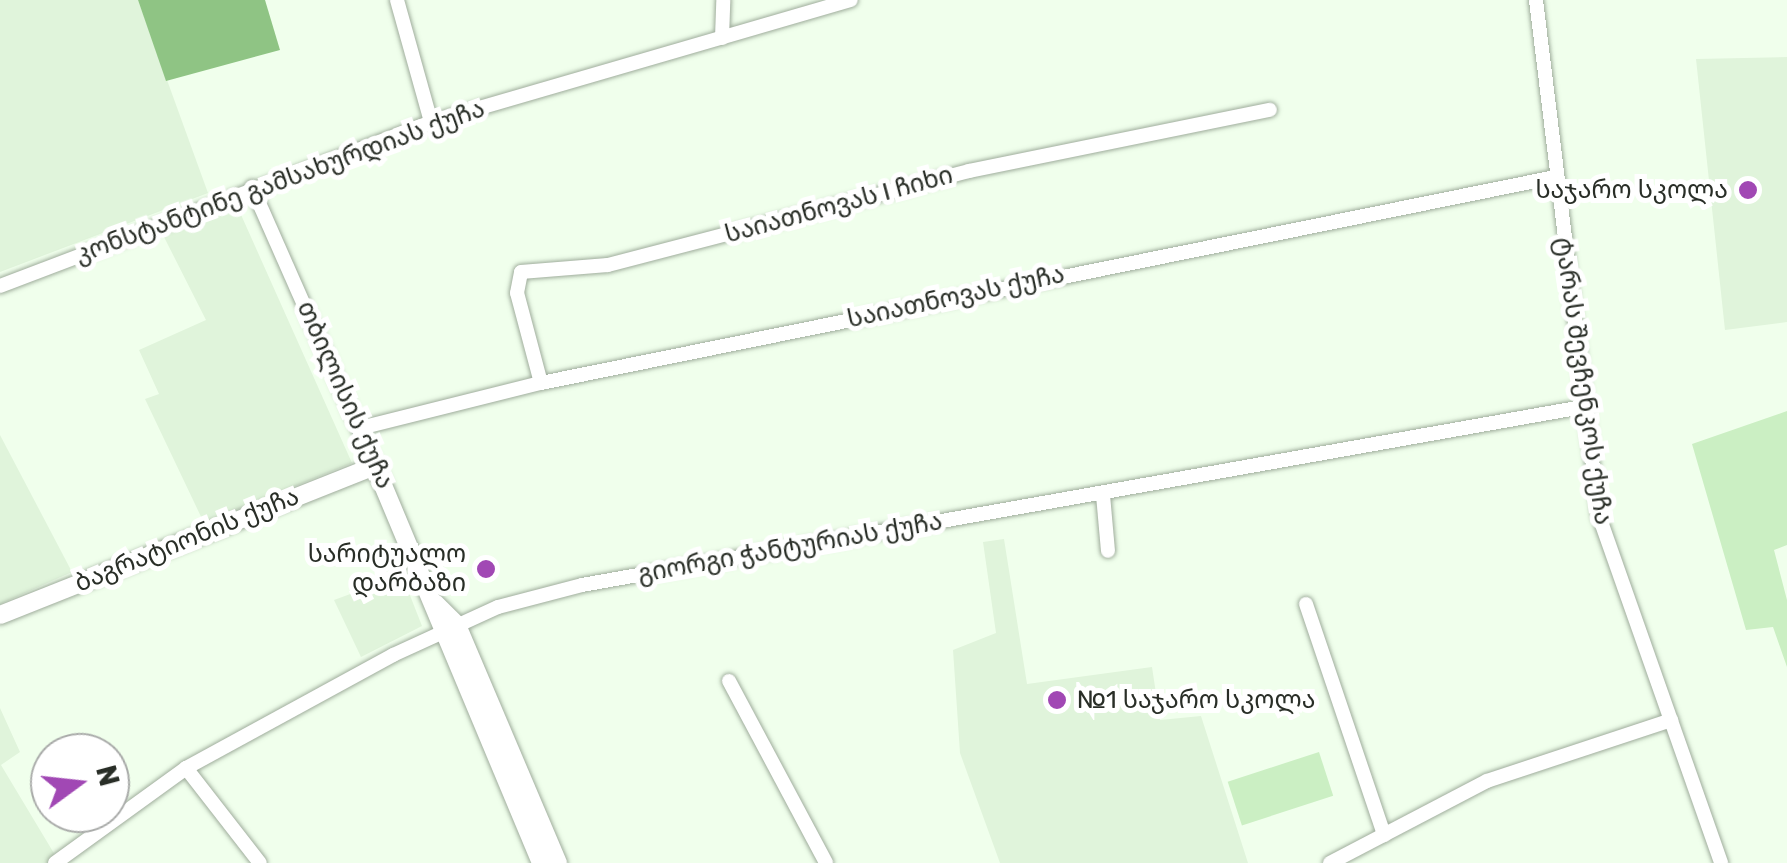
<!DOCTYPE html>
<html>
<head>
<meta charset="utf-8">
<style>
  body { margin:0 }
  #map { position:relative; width:1787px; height:863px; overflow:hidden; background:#f0ffec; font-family:Rubik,"Noto Sans Georgian",sans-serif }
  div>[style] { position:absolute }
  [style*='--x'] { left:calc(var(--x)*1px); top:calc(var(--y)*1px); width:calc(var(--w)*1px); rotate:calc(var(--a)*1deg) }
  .built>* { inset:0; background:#e0f4db }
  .green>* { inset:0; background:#cbefc3; transform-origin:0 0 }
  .forest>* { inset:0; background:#8fc484 }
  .roads { filter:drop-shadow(0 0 2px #9fad9c) drop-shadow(0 0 2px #9fad9c) }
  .minor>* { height:14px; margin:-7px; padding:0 7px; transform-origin:7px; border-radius:7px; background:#fff }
  .tertiary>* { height:18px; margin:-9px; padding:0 9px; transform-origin:9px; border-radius:9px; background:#fff }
  .dots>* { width:28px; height:28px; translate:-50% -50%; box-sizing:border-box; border:5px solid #fff; border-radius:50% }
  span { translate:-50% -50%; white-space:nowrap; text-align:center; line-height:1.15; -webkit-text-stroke:10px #fff; paint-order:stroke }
  .street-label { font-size:25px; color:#292e27 }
  .poi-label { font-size:25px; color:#292e27 }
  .right { translate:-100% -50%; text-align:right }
  .left { translate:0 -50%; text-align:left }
  .north { position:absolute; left:30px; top:733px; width:100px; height:100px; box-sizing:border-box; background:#fff; border:2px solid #a9aba9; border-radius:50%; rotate:75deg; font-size:28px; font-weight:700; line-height:40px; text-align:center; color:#292e27 }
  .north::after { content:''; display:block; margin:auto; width:35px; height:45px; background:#a148b4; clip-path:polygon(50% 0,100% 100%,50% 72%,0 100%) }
</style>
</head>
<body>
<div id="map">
  <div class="built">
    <div style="clip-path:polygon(0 0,138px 0,208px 193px,0 272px)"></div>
    <div style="clip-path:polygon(1787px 57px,1787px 322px,1725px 330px,1696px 59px)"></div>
    <div style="clip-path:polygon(238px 208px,352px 463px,204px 523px,145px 399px,159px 394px,139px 350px,206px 320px,163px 235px)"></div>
    <div style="clip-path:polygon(0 435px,72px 572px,0 604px)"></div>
    <div style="clip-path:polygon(1004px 539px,1027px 684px,1152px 667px,1160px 720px,1201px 716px,1248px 863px,1000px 863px,960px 753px,953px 650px,996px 633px,983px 542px)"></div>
    <div style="clip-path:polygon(402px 575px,422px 626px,361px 657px,334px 600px)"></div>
    <div style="clip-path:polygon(0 708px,20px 752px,1px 765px,55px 855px,48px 863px,0 863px)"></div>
  </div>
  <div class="green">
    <div style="clip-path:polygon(1787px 411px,1787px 545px,1774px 550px,1787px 600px,1787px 667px,1773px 627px,1746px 630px,1692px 444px)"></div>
    <div style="left:1319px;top:752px;width:46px;height:96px;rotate:72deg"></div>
  </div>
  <div class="forest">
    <div style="clip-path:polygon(138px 0,265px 0,280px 50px,166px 81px)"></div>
  </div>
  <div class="roads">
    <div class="minor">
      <div style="--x:397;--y:0;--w:127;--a:74.4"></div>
      <div style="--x:1536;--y:0;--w:520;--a:83.04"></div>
      <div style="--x:1599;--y:516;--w:368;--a:70.6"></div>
      <div style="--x:722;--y:38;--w:38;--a:-88"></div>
      <div style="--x:252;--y:187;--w:305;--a:66.2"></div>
      <div style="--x:0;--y:286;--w:461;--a:-20.8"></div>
      <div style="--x:431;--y:122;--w:437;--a:-16.2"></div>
      <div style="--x:541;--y:383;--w:93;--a:-104.9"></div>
      <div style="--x:517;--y:293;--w:21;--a:-79"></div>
      <div style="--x:521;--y:272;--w:87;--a:-4.6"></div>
      <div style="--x:608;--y:265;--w:373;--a:-14.6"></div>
      <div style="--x:969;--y:171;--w:307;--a:-11.5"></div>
      <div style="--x:360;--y:428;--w:187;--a:-14"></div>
      <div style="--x:541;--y:383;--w:1035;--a:-11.48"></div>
      <div style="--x:1103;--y:495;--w:56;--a:84.9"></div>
      <div style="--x:1306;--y:604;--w:244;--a:71.3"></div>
      <div style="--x:729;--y:681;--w:206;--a:61.9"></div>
      <div style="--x:186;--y:768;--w:120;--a:52.1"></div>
      <div style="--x:55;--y:863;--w:162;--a:-35.9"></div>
      <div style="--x:186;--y:768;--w:236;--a:-28.6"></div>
      <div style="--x:393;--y:655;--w:115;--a:-24.6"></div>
      <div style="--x:498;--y:607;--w:87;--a:-14.7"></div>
      <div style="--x:582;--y:585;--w:1022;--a:-10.09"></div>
      <div style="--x:1330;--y:863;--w:177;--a:-27.6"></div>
      <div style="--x:1487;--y:781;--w:194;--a:-18.3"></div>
    </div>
    <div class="tertiary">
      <div style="--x:435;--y:603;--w:31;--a:45"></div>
      <div style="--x:457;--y:625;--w:259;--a:67"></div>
      <div style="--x:0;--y:615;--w:404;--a:-21.7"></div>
      <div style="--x:375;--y:466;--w:430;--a:67.3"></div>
    </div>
  </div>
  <div class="dots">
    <div style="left:1748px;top:190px;background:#a148b4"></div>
    <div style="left:486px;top:569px;background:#a148b4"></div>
    <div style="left:1057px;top:700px;background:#a148b4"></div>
  </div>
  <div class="street-label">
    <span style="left:280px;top:182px;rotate:-20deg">კონსტანტინე გამსახურდიას ქუჩა</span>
    <span style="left:839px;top:205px;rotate:-15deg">საიათნოვას I ჩიხი</span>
    <span style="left:956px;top:297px;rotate:-12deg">საიათნოვას ქუჩა</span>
    <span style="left:1583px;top:381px;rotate:82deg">ტარას შევჩენკოს ქუჩა</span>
    <span style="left:345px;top:395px;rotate:66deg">თბილისის ქუჩა</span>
    <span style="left:187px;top:540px;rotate:-22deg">ბაგრატიონის ქუჩა</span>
    <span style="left:790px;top:548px;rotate:-10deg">გიორგი ჭანტურიას ქუჩა</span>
  </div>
  <div class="poi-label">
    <span class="right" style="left:1728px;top:190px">საჯარო სკოლა</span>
    <span class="right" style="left:466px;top:569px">სარიტუალო<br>დარბაზი</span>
    <span class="left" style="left:1077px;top:700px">№1 საჯარო სკოლა</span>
  </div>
  <div class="north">N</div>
</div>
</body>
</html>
